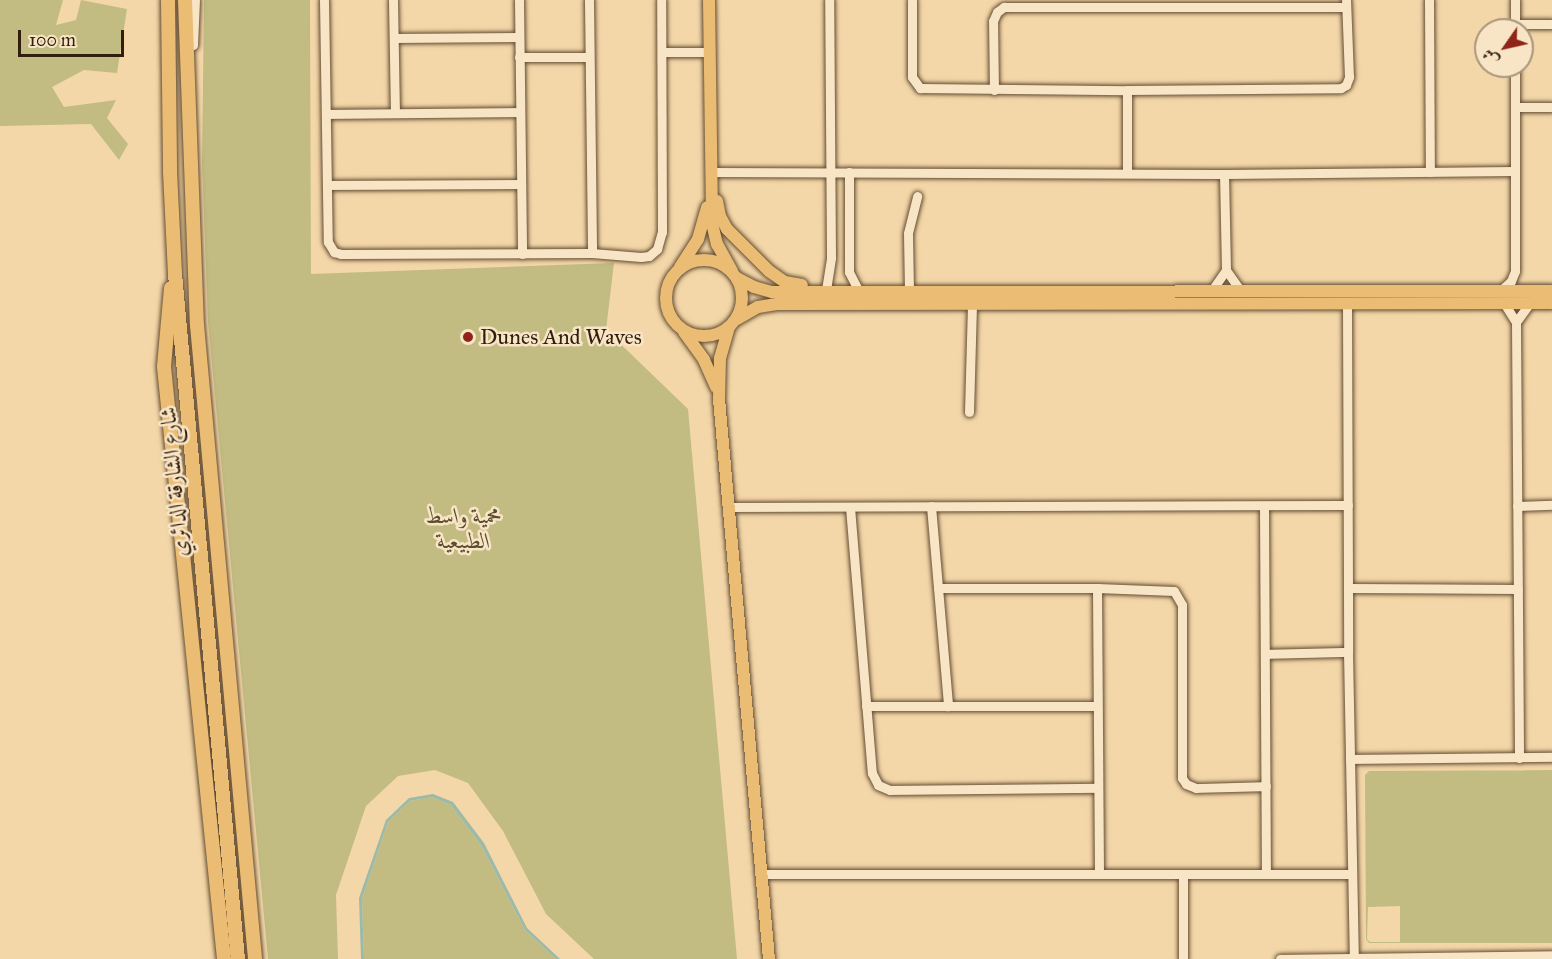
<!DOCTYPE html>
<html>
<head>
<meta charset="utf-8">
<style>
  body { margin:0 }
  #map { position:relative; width:1552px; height:959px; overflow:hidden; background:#f4d7a8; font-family:"IM FELL Great Primer",Amiri,serif }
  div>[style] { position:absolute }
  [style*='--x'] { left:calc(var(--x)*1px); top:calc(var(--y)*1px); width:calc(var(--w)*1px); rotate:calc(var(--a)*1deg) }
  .green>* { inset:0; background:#c2bc83 }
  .water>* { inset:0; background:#9cbaa9 }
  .roads { filter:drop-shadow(0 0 2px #624c33) drop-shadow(0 0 2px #624c33) }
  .minor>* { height:9px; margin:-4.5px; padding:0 4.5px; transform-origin:4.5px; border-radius:4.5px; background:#f8e5c6 }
  .major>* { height:12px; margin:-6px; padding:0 6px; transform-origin:6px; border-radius:6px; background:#eabc74 }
  .major>.ring { margin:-6px; padding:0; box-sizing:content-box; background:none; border:12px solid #eabc74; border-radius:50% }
  .highway>* { height:14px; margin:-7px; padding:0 7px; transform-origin:7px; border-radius:7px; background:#eabc74 }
  .dots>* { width:16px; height:16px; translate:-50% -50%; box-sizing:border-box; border:3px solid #f8e5c6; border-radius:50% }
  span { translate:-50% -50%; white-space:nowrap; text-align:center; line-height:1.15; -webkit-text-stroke:5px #f8e5c6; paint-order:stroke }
  .poi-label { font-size:22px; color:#321e0c }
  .left { translate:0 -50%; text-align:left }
  .street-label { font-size:22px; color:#321e0c }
  .park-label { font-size:22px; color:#5d4d30; font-style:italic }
  .north { position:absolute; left:1474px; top:18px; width:60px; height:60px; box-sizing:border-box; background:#f8e5c6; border:2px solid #a9957c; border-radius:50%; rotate:236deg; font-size:16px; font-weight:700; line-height:24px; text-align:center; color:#321e0c }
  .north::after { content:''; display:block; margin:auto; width:21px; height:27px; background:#8f2418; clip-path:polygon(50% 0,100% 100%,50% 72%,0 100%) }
  .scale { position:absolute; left:18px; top:30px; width:106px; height:27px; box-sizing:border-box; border:3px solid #321e0c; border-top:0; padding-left:8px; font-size:18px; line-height:21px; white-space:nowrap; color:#321e0c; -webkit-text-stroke:4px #f8e5c6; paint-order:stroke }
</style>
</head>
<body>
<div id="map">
  <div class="green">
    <div style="clip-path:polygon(0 0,63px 0,56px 25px,76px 20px,81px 0,127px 9px,117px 73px,84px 70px,52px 87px,64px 107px,116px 100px,107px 118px,128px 144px,119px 160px,91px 124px,0 126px)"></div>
    <div style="clip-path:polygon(204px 0,310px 0,311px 274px,614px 263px,606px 330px,688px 409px,737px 959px,594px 959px,546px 914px,503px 831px,468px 783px,435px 770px,398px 776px,366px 806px,336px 895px,338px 959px,268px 959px,208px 322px,202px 162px)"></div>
    <div style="clip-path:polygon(evenodd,1552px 770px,1552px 943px,1369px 943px,1366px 939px,1365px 775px,1369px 771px,1552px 770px,1400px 906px,1400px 942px,1370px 942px,1367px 939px,1368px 907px,1400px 906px)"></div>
    <div style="clip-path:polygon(432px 797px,451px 805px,481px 845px,525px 930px,556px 959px,364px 959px,362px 899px,388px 822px,410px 801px)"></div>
  </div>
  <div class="water">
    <div style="clip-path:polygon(433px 794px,453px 802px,484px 843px,527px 928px,560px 959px,556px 959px,525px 930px,481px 845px,451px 805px,432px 797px,410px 801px,388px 822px,362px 899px,364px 959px,361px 959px,359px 898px,386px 820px,409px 798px)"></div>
  </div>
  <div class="roads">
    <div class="minor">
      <div style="--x:324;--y:0;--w:242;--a:89.1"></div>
      <div style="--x:328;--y:242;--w:12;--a:59"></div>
      <div style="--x:334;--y:252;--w:7;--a:16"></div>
      <div style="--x:341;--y:254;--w:251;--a:-0.2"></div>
      <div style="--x:592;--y:253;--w:49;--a:4.7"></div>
      <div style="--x:641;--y:257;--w:8;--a:-7"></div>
      <div style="--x:649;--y:256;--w:11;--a:-41"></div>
      <div style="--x:657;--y:249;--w:18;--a:-74"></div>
      <div style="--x:662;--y:232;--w:232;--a:-90.2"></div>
      <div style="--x:393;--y:0;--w:113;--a:89"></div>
      <div style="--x:519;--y:0;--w:254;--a:89.3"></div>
      <div style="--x:589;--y:0;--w:253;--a:89.3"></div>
      <div style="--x:912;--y:0;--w:77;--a:90"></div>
      <div style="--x:912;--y:77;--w:14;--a:54"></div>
      <div style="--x:920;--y:88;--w:207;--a:0.6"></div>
      <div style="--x:1127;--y:90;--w:214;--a:-0.5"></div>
      <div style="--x:1341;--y:88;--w:6;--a:-31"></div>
      <div style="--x:1346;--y:85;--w:9;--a:-69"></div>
      <div style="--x:1349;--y:77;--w:77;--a:-92.2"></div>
      <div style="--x:1429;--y:0;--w:172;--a:89.7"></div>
      <div style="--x:1515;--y:24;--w:37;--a:0"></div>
      <div style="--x:1515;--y:28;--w:28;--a:-90"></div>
      <div style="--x:394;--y:38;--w:125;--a:-0.5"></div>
      <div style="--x:193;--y:45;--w:45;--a:-87.5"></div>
      <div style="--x:662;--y:52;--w:47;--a:0"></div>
      <div style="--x:519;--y:57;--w:70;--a:0"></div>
      <div style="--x:994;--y:90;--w:69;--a:-90.8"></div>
      <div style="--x:993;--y:21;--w:10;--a:-66"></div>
      <div style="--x:997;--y:12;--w:9;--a:-36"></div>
      <div style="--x:1004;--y:7;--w:342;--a:0"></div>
      <div style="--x:1127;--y:90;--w:83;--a:90"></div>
      <div style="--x:1515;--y:107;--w:37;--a:0"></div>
      <div style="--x:326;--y:114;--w:194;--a:-0.6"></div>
      <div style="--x:711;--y:172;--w:513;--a:0.22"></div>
      <div style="--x:1224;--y:174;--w:291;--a:-0.6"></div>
      <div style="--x:849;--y:172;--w:100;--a:90"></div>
      <div style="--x:849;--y:272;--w:20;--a:63"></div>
      <div style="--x:1224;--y:174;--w:96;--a:88.8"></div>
      <div style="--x:1226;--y:270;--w:24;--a:55"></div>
      <div style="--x:327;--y:185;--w:194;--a:-0.3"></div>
      <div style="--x:826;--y:290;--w:33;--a:-81"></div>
      <div style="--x:831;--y:257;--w:257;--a:-90.4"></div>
      <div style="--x:1212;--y:290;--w:24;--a:-55"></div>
      <div style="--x:909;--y:291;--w:58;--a:-91"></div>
      <div style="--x:908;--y:233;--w:38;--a:-76"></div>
      <div style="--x:1500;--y:291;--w:15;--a:-42"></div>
      <div style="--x:1511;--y:281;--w:11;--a:-68"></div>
      <div style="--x:1515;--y:271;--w:205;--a:-90"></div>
      <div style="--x:1504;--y:303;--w:22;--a:58"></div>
      <div style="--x:1516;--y:322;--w:436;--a:89.6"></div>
      <div style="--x:1347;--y:304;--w:348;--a:89.8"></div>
      <div style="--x:1348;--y:652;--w:304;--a:88.9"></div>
      <div style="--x:1516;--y:322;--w:24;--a:-54"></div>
      <div style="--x:969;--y:412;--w:108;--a:-88.4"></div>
      <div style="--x:931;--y:506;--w:201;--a:85.1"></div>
      <div style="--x:1264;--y:506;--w:368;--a:89.7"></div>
      <div style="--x:1517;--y:506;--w:35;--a:-2"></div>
      <div style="--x:729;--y:507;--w:619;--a:-0.19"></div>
      <div style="--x:850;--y:507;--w:267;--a:85.3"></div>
      <div style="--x:872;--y:773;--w:13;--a:63"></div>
      <div style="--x:878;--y:785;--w:13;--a:23"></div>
      <div style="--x:890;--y:790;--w:207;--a:-0.6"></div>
      <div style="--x:938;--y:588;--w:159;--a:0"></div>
      <div style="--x:1097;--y:588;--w:77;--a:2.2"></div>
      <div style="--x:1174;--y:591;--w:16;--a:60"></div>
      <div style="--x:1182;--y:605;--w:173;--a:90"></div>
      <div style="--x:1182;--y:778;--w:7;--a:56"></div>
      <div style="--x:1186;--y:784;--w:11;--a:22"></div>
      <div style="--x:1196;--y:788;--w:70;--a:-1.6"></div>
      <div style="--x:1097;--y:588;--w:286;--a:89.6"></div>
      <div style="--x:1348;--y:588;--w:170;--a:0.3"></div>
      <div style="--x:1265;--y:654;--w:83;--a:-1.4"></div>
      <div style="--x:866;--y:706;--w:231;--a:0"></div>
      <div style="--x:1350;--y:759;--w:202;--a:-0.6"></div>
      <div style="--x:761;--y:874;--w:591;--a:0"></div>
      <div style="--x:1183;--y:874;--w:85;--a:90"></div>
      <div style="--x:1280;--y:959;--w:272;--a:-0.8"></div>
    </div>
    <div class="major">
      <div style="--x:709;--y:0;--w:223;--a:89.2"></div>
      <div style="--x:712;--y:223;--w:22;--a:77"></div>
      <div style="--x:717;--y:244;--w:31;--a:61"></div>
      <div style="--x:717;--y:201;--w:15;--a:79"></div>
      <div style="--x:720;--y:216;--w:15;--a:62"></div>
      <div style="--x:727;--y:229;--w:59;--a:45"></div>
      <div style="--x:769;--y:271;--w:19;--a:35"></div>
      <div style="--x:785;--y:282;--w:17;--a:10"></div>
      <div class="ring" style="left:666px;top:260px;width:64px;height:64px"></div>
      <div style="--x:680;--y:267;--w:33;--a:-57"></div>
      <div style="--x:698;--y:239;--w:33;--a:-74"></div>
      <div style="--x:737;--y:278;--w:19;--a:28"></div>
      <div style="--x:754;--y:287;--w:19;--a:16"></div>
      <div style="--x:772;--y:292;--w:780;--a:-0.07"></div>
      <div style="--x:737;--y:319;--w:24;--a:-30"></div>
      <div style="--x:758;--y:307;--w:19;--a:-9"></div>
      <div style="--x:777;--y:304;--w:775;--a:-0.07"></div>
      <div style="--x:729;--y:327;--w:32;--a:106"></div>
      <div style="--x:720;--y:358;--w:41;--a:91.4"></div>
      <div style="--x:719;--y:399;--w:562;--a:84.9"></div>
      <div style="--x:684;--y:332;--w:34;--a:54"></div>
      <div style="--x:704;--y:360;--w:30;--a:66"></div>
    </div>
    <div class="highway">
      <div style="--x:168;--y:0;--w:172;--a:89.3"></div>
      <div style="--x:170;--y:172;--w:102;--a:87.2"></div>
      <div style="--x:175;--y:274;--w:688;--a:84.75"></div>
      <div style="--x:185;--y:0;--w:325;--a:87.9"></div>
      <div style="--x:197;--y:325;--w:637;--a:84.77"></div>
      <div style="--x:171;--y:288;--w:79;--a:95.1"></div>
      <div style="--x:164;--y:367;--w:595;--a:84.21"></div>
    </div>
  </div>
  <div class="dots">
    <div style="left:468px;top:337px;background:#8f2418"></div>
  </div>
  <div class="poi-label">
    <span class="left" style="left:480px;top:337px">Dunes And Waves</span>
  </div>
  <div class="street-label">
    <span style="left:174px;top:482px;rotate:-95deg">شارع الشارقة الدائري</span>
  </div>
  <div class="park-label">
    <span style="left:464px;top:528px">محمية واسط<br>الطبيعية</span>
  </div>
  <div class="north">ش</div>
  <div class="scale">100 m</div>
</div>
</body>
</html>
